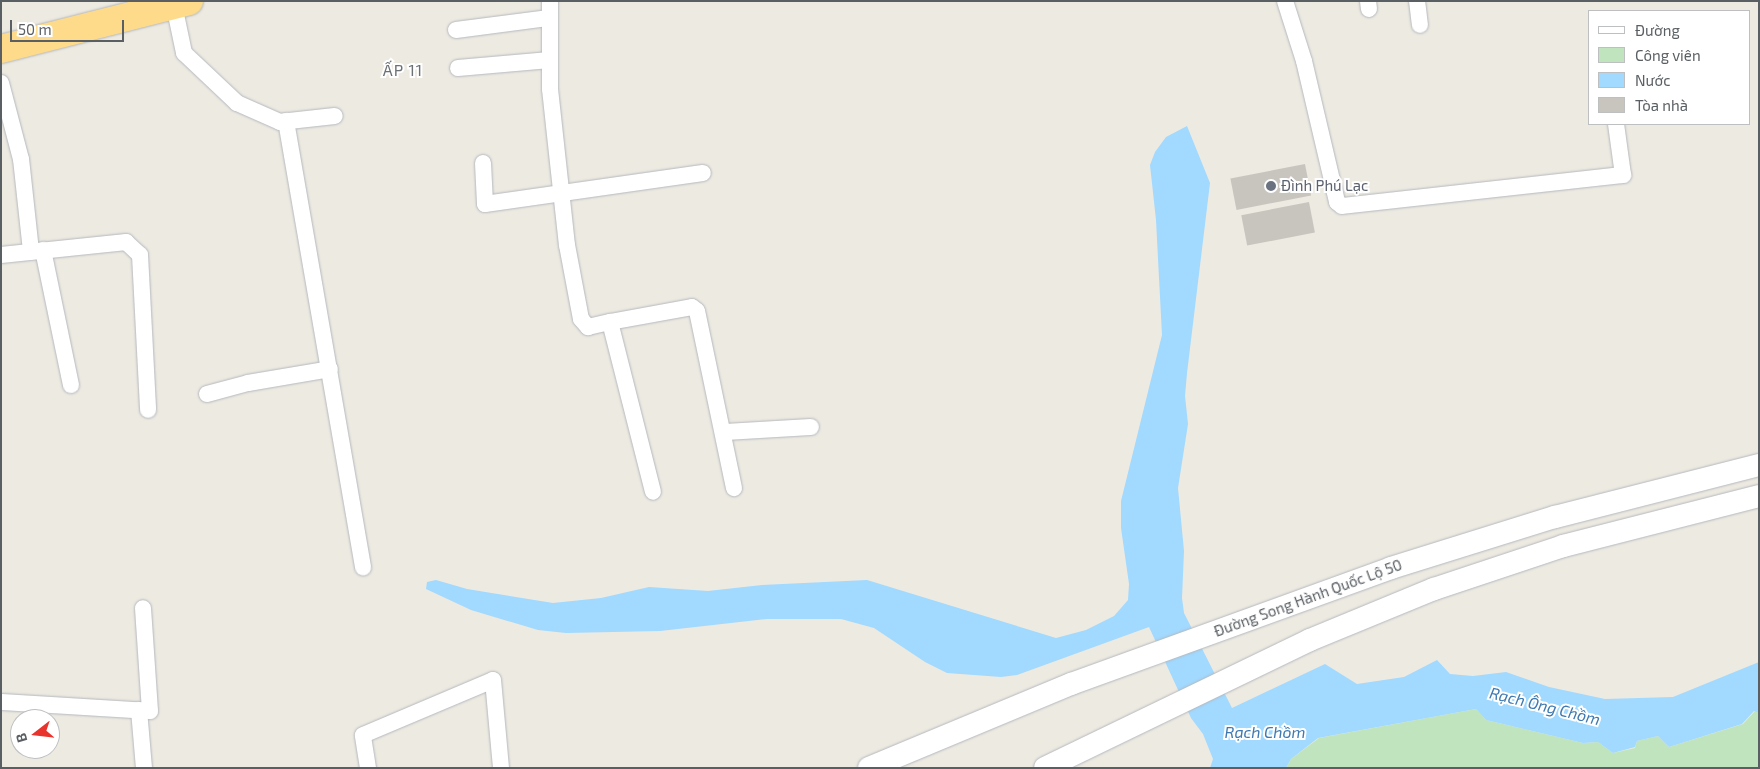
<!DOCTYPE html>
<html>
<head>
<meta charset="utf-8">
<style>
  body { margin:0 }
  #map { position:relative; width:1760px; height:769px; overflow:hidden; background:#edeae2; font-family:"Exo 2",sans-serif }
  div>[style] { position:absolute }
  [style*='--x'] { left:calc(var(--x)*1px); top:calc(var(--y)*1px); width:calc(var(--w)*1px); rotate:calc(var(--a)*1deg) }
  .green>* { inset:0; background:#c0e5be }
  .water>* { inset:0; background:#a1d9ff }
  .building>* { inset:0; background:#c8c5bf; transform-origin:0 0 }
  .roads { filter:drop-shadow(0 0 1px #b5b8bd) drop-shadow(0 0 1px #b5b8bd) }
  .street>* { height:16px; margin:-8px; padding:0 8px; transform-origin:8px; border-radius:8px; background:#fff }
  .secondary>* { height:22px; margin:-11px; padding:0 11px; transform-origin:11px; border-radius:11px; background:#fff }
  .highway>* { height:28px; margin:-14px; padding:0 14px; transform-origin:14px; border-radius:14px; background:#fddb8a }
  .dots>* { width:14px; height:14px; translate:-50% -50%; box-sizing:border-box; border:2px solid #fff; border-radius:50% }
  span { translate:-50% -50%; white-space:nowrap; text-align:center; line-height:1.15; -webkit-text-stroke:4px #fff; paint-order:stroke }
  .worship-label { font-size:15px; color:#5b616d }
  .left { translate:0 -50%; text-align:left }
  .street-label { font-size:15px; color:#5a5f63 }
  .neighbourhood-label { font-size:16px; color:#6b7175; letter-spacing:1px }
  .water-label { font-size:16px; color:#3e7ab1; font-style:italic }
  .frame { position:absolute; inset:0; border:2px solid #5a5f63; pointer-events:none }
  .legend { position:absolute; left:1588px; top:10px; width:162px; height:115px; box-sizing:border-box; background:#fff; border:1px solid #bdbfc1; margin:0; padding:6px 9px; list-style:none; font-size:15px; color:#5a5f63 }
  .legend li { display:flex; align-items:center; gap:10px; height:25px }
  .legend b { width:25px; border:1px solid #bdbfc1 }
  .north { position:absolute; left:10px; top:709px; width:50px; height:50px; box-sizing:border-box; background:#fff; border:1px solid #bdbfc1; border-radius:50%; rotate:254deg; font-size:14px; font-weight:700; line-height:20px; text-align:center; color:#5a5f63 }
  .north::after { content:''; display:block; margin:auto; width:18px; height:22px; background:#e9342d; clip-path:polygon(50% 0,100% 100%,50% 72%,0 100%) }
  .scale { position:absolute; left:10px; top:20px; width:114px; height:22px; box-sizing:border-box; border:2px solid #5a5f63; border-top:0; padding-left:6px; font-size:15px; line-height:18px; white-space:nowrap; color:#5a5f63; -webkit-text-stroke:4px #fff; paint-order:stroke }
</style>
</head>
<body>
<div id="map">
  <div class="green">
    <div style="clip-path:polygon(1476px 709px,1486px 720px,1583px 743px,1598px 742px,1613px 753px,1635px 748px,1637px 741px,1658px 736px,1669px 747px,1743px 724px,1755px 711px,1759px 713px,1759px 768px,1286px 768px,1291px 759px,1319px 738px)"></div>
  </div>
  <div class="water">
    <div style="clip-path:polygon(1187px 126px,1210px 183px,1187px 373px,1185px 396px,1188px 424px,1178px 488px,1184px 551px,1182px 598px,1184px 613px,1232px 708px,1325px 664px,1357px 684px,1404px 677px,1437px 660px,1450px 674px,1473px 676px,1506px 672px,1549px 687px,1605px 699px,1673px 697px,1759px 662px,1759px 713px,1754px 711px,1742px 724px,1669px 747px,1658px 736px,1637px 741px,1635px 747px,1613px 753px,1598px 742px,1583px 743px,1486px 720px,1476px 709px,1318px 738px,1291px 759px,1286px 768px,1210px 768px,1213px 759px,1203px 734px,1191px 718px,1149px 627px,1017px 675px,1001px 677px,947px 673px,925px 662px,874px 628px,841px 619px,767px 619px,660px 631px,566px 633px,538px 630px,471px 610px,426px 589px,427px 582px,436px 580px,467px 589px,553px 603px,601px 598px,649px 587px,708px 591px,762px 585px,867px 580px,1056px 638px,1086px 630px,1114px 616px,1128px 600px,1129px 584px,1121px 528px,1121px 501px,1162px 335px,1156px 220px,1150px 165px,1155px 152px,1166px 137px)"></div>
  </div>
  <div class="building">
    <div style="left:1305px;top:164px;width:32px;height:76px;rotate:79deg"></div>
    <div style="left:1309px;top:202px;width:31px;height:69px;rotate:79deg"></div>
  </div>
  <div class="roads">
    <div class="street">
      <div style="--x:550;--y:1;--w:88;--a:90"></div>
      <div style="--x:550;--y:89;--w:157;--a:83.8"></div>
      <div style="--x:567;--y:245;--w:75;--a:79.3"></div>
      <div style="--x:581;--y:319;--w:11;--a:49"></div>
      <div style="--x:588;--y:327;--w:23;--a:-13"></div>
      <div style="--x:610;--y:322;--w:175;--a:75.8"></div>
      <div style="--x:1285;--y:1;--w:63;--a:72.4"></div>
      <div style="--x:1304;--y:61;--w:145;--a:76.8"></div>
      <div style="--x:1337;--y:202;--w:6;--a:39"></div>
      <div style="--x:1342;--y:206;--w:283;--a:-6.3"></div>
      <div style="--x:1623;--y:175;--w:51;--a:-97.8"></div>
      <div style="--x:1368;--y:1;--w:8;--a:83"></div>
      <div style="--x:1417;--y:1;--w:24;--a:83"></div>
      <div style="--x:174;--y:5;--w:49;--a:78.2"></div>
      <div style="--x:184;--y:53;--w:73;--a:43.3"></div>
      <div style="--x:237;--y:103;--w:47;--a:23.8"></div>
      <div style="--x:280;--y:122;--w:55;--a:-6.2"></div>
      <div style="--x:456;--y:30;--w:94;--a:-7.4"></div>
      <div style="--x:458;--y:68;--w:92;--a:-5"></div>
      <div style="--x:1;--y:83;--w:79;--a:75.3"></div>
      <div style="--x:21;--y:159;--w:93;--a:83.8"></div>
      <div style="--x:286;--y:121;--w:453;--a:80.2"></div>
      <div style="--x:483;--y:163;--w:41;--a:87.2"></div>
      <div style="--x:485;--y:204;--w:220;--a:-8.1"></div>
      <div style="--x:43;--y:250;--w:138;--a:78.3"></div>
      <div style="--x:1;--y:255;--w:126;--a:-5.9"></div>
      <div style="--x:126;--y:242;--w:19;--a:43"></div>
      <div style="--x:140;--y:255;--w:155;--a:87"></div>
      <div style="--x:610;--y:322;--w:83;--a:-10.4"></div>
      <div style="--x:692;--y:307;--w:6;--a:39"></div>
      <div style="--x:697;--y:311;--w:181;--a:78.2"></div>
      <div style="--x:207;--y:394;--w:42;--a:-15"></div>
      <div style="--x:248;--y:383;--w:83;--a:-9.7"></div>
      <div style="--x:725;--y:432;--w:86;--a:-3.3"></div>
      <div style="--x:1;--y:702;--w:149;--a:3.5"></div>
      <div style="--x:150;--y:711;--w:103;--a:-93.9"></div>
      <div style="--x:139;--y:710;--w:58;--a:85.1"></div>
      <div style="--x:368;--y:768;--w:33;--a:-99"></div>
      <div style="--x:363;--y:735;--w:141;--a:-22.9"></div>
      <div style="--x:493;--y:680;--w:88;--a:84.8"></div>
    </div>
    <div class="secondary">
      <div style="--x:869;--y:768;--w:219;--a:-22.6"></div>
      <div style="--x:1071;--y:684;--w:340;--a:-19.9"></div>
      <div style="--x:1391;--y:568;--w:172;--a:-17.3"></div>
      <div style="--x:1555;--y:517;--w:211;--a:-14.3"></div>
      <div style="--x:1045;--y:768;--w:294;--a:-25.8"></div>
      <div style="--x:1310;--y:640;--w:134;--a:-22.4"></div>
      <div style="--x:1434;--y:589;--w:136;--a:-18.4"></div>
      <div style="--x:1563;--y:546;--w:202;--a:-14.3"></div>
    </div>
    <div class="highway">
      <div style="--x:1;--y:49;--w:194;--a:-14.3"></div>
    </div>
  </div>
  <div class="dots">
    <div style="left:1271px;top:186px;background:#6b7280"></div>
  </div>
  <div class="worship-label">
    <span class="left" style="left:1281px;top:186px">Đình Phú Lạc</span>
  </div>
  <div class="street-label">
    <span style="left:1308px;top:598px;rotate:-20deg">Đường Song Hành Quốc Lộ 50</span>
  </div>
  <div class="neighbourhood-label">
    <span style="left:403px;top:70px">ẤP 11</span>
  </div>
  <div class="water-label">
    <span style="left:1545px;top:706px;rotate:14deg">Rạch Ông Chồm</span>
    <span style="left:1265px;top:732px">Rạch Chồm</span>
  </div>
  <div class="frame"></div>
  <ul class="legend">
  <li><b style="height:6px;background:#fff"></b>Đường</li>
  <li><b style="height:14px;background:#c0e5be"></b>Công viên</li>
  <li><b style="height:14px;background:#a1d9ff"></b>Nước</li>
  <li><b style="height:14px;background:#c8c5bf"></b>Tòa nhà</li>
  </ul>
  <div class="north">B</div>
  <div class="scale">50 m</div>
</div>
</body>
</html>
